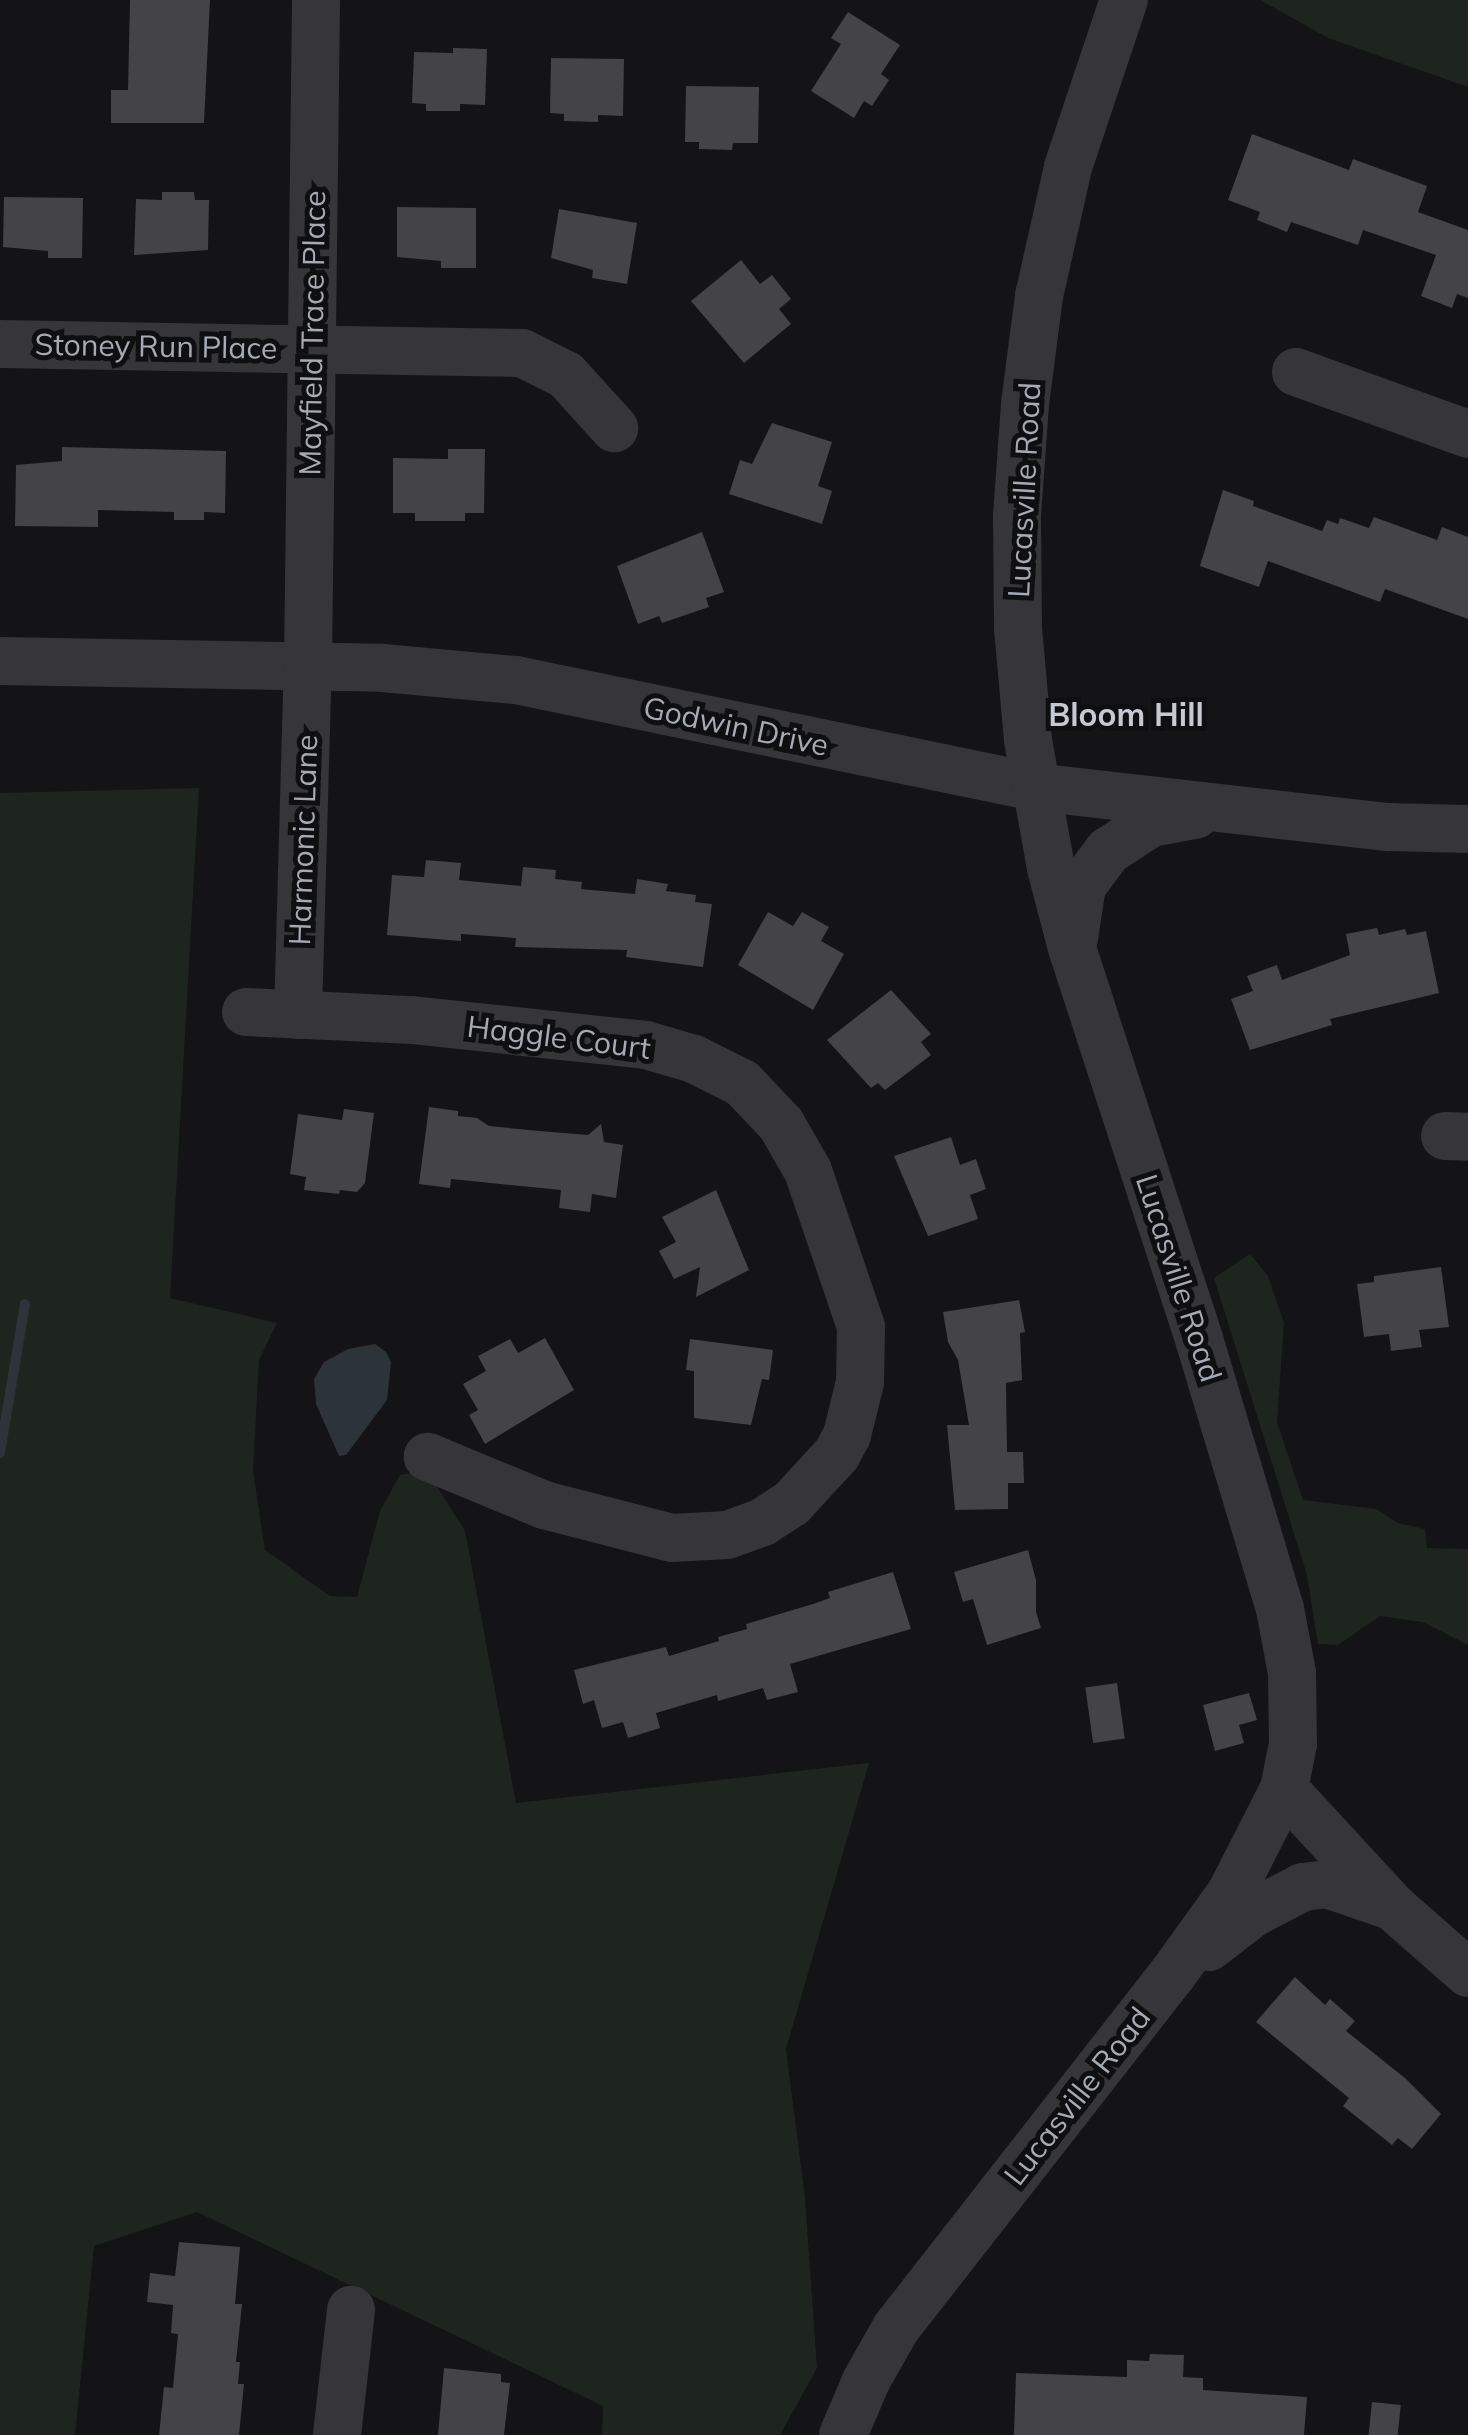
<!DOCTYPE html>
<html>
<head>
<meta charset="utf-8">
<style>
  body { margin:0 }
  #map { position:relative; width:1468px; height:2435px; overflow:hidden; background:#141315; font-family:Mulish,sans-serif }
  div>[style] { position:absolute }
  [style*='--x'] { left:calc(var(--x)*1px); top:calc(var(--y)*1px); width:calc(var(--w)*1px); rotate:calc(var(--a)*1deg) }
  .green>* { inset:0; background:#1e251f }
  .water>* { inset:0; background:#2c343a }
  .stream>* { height:10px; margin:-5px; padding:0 5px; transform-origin:5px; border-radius:5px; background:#2c343a }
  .building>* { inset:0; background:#434348; transform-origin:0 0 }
  .minor>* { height:48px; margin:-24px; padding:0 24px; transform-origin:24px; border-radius:24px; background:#35353a }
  span { translate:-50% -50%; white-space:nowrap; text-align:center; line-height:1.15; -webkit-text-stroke:10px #0f0e10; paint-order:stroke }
  .street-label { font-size:30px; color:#a6aab5 }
  .neighbourhood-label { font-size:32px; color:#c6c9d1; font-weight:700 }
</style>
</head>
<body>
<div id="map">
  <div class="green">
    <div style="clip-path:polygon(1260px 0,1468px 0,1468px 87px,1328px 38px)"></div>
    <div style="clip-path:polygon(199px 788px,170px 1298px,277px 1323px,259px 1360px,253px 1471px,265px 1550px,330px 1596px,357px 1597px,380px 1511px,400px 1475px,427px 1471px,465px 1531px,516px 1803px,869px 1763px,786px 2049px,805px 2198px,817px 2368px,780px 2435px,602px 2435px,603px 2406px,197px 2212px,94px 2246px,75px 2435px,0 2435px,0 793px)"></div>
    <div style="clip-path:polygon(1250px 1254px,1268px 1276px,1284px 1323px,1277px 1422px,1303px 1500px,1376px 1509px,1398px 1523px,1425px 1529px,1427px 1548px,1468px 1549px,1468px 1645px,1423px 1622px,1380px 1616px,1338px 1645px,1318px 1644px,1307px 1575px,1214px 1278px)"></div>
  </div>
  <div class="water">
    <div style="clip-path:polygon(375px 1344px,386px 1352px,391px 1362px,387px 1400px,346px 1455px,339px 1456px,316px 1404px,314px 1379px,324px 1362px,348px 1349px)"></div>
  </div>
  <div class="stream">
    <div style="--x:0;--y:1453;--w:151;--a:-80.5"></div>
  </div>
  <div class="building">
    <div style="clip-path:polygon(130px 0,210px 0,204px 123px,111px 123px,111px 90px,128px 90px)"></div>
    <div style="clip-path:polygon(848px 12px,900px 45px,881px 74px,889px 80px,872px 106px,864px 101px,854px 118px,811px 91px,841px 44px,831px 38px)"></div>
    <div style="clip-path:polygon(453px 48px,487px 49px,485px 105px,460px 104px,460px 111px,426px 111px,426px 104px,412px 103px,414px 52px,453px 53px)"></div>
    <div style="clip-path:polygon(551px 58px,624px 59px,623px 116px,598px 115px,598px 122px,564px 121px,564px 114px,550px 113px)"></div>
    <div style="clip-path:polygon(686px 86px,759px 87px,758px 143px,733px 143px,732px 150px,699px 149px,699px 142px,685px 142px)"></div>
    <div style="clip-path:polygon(1252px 134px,1349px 170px,1353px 159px,1427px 186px,1418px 212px,1468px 230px,1468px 298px,1457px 294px,1452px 308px,1421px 296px,1436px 255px,1363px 230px,1358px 245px,1291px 222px,1287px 232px,1257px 220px,1260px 212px,1228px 200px)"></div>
    <div style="clip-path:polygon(162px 192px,194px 192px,195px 200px,209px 200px,208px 250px,134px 255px,136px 199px,162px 200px)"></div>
    <div style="clip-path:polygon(4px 197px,83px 198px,82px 258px,48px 258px,48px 251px,3px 247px)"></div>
    <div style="clip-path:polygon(397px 207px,476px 208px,476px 268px,441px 268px,441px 261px,397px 257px)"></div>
    <div style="clip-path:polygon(559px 209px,637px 223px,627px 284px,592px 278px,593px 270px,551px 258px)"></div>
    <div style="clip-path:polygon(741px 260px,760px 284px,772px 275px,791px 299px,779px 309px,791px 324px,744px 363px,691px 301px)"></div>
    <div style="clip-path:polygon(772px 423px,832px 442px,818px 486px,832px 491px,822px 524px,729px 494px,740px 460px,752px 464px)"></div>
    <div style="clip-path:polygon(62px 447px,226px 451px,225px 513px,204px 512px,204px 520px,174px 520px,174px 512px,98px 510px,98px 527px,15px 526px,16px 465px,62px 461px)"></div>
    <div style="clip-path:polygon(448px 449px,485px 449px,484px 513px,465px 513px,465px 521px,415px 521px,415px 513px,393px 513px,393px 458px,448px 459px)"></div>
    <div style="clip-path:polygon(1223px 490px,1254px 501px,1253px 506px,1322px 531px,1327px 520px,1338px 524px,1340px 518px,1369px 528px,1374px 517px,1437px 540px,1442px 527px,1468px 537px,1468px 619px,1385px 589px,1380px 602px,1268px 561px,1259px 587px,1200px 566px)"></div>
    <div style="clip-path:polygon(702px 532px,724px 592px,706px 598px,709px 607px,662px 623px,659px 616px,638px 624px,617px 566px)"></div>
    <div style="clip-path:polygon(426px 860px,461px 863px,459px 880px,521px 886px,523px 867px,556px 870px,555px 879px,582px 882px,581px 889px,635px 894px,637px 879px,668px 884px,666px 891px,696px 895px,695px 902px,712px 904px,703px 967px,626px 957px,627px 950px,515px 947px,516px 938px,461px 934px,461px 941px,387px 935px,392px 875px,424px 877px)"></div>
    <div style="clip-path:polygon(768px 912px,793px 926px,802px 912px,829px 927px,821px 941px,844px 954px,813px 1010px,738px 965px)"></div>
    <div style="clip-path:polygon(1377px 928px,1379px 935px,1405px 929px,1407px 935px,1426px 931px,1439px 993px,1330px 1019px,1332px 1025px,1250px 1050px,1231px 999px,1253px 991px,1247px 976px,1277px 965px,1282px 980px,1350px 955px,1346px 934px)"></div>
    <div style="clip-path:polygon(891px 990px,931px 1034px,921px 1042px,931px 1055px,885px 1090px,878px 1083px,871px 1088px,827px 1040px)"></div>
    <div style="clip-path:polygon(429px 1107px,458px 1111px,458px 1116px,477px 1118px,489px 1126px,539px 1131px,588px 1135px,601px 1124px,604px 1142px,623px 1145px,616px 1198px,592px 1194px,590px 1212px,559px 1208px,561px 1190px,451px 1179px,450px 1188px,419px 1184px)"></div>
    <div style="clip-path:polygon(344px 1109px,374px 1113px,365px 1183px,357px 1192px,340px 1190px,339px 1194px,304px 1190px,306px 1177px,290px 1174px,298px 1114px,342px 1120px)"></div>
    <div style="clip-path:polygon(951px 1137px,960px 1165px,976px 1159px,986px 1189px,970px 1195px,978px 1219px,928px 1236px,894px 1156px)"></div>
    <div style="clip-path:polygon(716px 1190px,749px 1270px,696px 1297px,700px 1267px,674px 1279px,659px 1251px,676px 1242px,662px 1217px)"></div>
    <div style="clip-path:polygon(1441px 1267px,1449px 1327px,1419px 1330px,1422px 1347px,1391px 1351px,1389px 1334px,1364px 1337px,1357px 1284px,1374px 1282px,1374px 1276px)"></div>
    <div style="clip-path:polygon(1019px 1300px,1025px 1332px,1020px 1333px,1022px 1380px,1006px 1383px,1007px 1452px,1023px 1452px,1024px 1483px,1008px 1483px,1008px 1509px,955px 1510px,947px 1425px,969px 1425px,958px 1360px,948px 1342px,943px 1312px)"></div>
    <div style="clip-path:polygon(545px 1338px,574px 1390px,485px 1444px,469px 1415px,478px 1410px,463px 1384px,486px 1371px,478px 1356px,510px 1339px,518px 1353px)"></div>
    <div style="clip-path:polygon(690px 1339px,773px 1350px,769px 1380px,762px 1379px,751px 1425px,694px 1418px,694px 1371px,686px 1370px)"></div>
    <div style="clip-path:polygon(1028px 1550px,1036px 1580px,1036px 1612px,1041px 1628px,987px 1645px,973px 1599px,963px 1602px,954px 1572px)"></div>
    <div style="clip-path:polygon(893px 1572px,911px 1629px,790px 1664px,798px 1692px,767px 1700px,763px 1688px,718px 1701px,717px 1695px,656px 1713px,660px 1728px,628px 1738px,623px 1722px,602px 1728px,594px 1700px,583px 1704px,574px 1670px,666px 1647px,669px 1656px,719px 1641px,718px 1637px,747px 1629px,746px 1624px,813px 1604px,830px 1598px,828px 1592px)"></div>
    <div style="left:1117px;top:1683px;width:56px;height:32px;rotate:82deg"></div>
    <div style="clip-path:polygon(1249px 1693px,1257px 1720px,1239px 1725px,1244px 1743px,1215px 1751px,1203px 1705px)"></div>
    <div style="clip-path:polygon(1295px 1977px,1325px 2005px,1330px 1999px,1355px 2021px,1346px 2031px,1405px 2078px,1441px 2114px,1412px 2149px,1398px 2138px,1392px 2145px,1343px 2106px,1349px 2098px,1256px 2022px)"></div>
    <div style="clip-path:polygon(179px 2242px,240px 2247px,235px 2304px,242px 2304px,236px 2362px,240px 2362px,238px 2384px,244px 2384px,239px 2435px,159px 2435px,164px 2387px,173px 2388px,178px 2334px,171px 2333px,173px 2305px,147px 2302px,150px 2273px,175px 2276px)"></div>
    <div style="clip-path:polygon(1150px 2354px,1184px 2355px,1183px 2377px,1203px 2378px,1203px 2390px,1307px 2397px,1304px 2435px,1014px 2435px,1016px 2373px,1127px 2377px,1127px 2360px,1149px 2361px)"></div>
    <div style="clip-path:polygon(444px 2368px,501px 2374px,501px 2382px,510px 2383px,504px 2435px,438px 2435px)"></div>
    <div style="left:1372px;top:2402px;width:29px;height:33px;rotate:6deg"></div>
  </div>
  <div class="minor">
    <div style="--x:0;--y:344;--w:522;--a:0.99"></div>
    <div style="--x:522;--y:353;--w:49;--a:26.6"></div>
    <div style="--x:566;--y:375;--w:72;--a:47.8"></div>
    <div style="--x:1296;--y:372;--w:183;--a:19.8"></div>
    <div style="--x:0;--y:661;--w:383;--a:1"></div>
    <div style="--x:383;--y:668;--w:134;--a:5.2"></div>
    <div style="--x:516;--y:680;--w:530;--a:11.65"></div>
    <div style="--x:1035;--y:787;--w:355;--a:6.5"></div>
    <div style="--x:1388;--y:827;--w:80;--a:1.4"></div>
    <div style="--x:1074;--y:938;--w:53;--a:-81.3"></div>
    <div style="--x:1082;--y:886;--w:44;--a:-53.4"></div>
    <div style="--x:1108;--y:851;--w:51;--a:-33.1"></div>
    <div style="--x:1151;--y:823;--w:45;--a:-10.3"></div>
    <div style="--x:246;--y:1012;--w:166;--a:2.8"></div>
    <div style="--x:412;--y:1020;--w:235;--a:6.1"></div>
    <div style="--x:646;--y:1045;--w:50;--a:16.3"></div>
    <div style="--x:694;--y:1059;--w:54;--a:26.6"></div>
    <div style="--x:742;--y:1083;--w:57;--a:46.4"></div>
    <div style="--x:781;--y:1124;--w:54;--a:60.1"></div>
    <div style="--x:808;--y:1171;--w:165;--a:71.2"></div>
    <div style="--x:861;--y:1327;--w:55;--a:91"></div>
    <div style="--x:860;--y:1382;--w:55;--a:103.8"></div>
    <div style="--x:847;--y:1435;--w:21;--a:118"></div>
    <div style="--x:837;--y:1454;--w:67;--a:132.6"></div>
    <div style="--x:792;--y:1503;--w:35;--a:147"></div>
    <div style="--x:763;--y:1522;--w:38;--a:160"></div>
    <div style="--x:727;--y:1535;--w:55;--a:176.9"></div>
    <div style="--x:672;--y:1538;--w:132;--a:-165.5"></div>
    <div style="--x:544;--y:1505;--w:126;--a:-157.5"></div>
    <div style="--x:298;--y:1015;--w:350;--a:-88.4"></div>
    <div style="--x:308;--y:665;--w:665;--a:-89.31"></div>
    <div style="--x:1445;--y:1136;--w:23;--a:2"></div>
    <div style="--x:1284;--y:1789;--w:161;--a:47.3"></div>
    <div style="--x:1393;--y:1907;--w:100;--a:41.3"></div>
    <div style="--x:1209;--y:1947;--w:56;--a:-37.7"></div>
    <div style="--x:1253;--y:1913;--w:56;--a:-27.5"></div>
    <div style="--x:1303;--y:1887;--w:24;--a:-7"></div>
    <div style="--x:1327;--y:1884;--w:61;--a:19"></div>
    <div style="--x:337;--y:2435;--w:126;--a:-83.6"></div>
    <div style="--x:843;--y:2435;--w:59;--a:-66.9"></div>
    <div style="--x:866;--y:2381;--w:61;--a:-60.5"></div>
    <div style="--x:896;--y:2328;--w:448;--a:-52"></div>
    <div style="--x:1172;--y:1975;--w:101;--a:-54.3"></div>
    <div style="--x:1231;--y:1893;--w:117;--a:-63"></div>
    <div style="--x:1284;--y:1789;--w:46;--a:-78.7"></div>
    <div style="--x:1293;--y:1744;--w:71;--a:-90.8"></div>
    <div style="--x:1292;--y:1673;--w:65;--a:-100.6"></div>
    <div style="--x:1280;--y:1609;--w:279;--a:-106.7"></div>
    <div style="--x:1200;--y:1342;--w:410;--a:-108"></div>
    <div style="--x:1073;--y:952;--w:87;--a:-104.7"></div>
    <div style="--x:1051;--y:868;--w:130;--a:-100.2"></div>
    <div style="--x:1028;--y:740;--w:111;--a:-95.1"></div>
    <div style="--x:1018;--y:629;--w:113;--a:-90.5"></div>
    <div style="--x:1017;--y:516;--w:112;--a:-85.9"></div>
    <div style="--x:1025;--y:404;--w:109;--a:-82.6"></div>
    <div style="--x:1039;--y:296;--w:132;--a:-77.3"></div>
    <div style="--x:1068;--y:167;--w:176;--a:-71.5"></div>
  </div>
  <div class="street-label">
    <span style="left:312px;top:333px;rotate:-89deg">Mayfield Trace Place</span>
    <span style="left:156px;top:346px;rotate:1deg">Stoney Run Place</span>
    <span style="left:1024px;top:490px;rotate:-87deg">Lucasville Road</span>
    <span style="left:736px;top:726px;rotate:12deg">Godwin Drive</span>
    <span style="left:303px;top:840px;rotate:-88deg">Harmonic Lane</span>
    <span style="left:559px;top:1037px;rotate:7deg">Haggle Court</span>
    <span style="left:1179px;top:1278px;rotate:72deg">Lucasville Road</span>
    <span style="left:1077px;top:2096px;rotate:-52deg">Lucasville Road</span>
  </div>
  <div class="neighbourhood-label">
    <span style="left:1126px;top:714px">Bloom Hill</span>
  </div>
</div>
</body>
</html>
